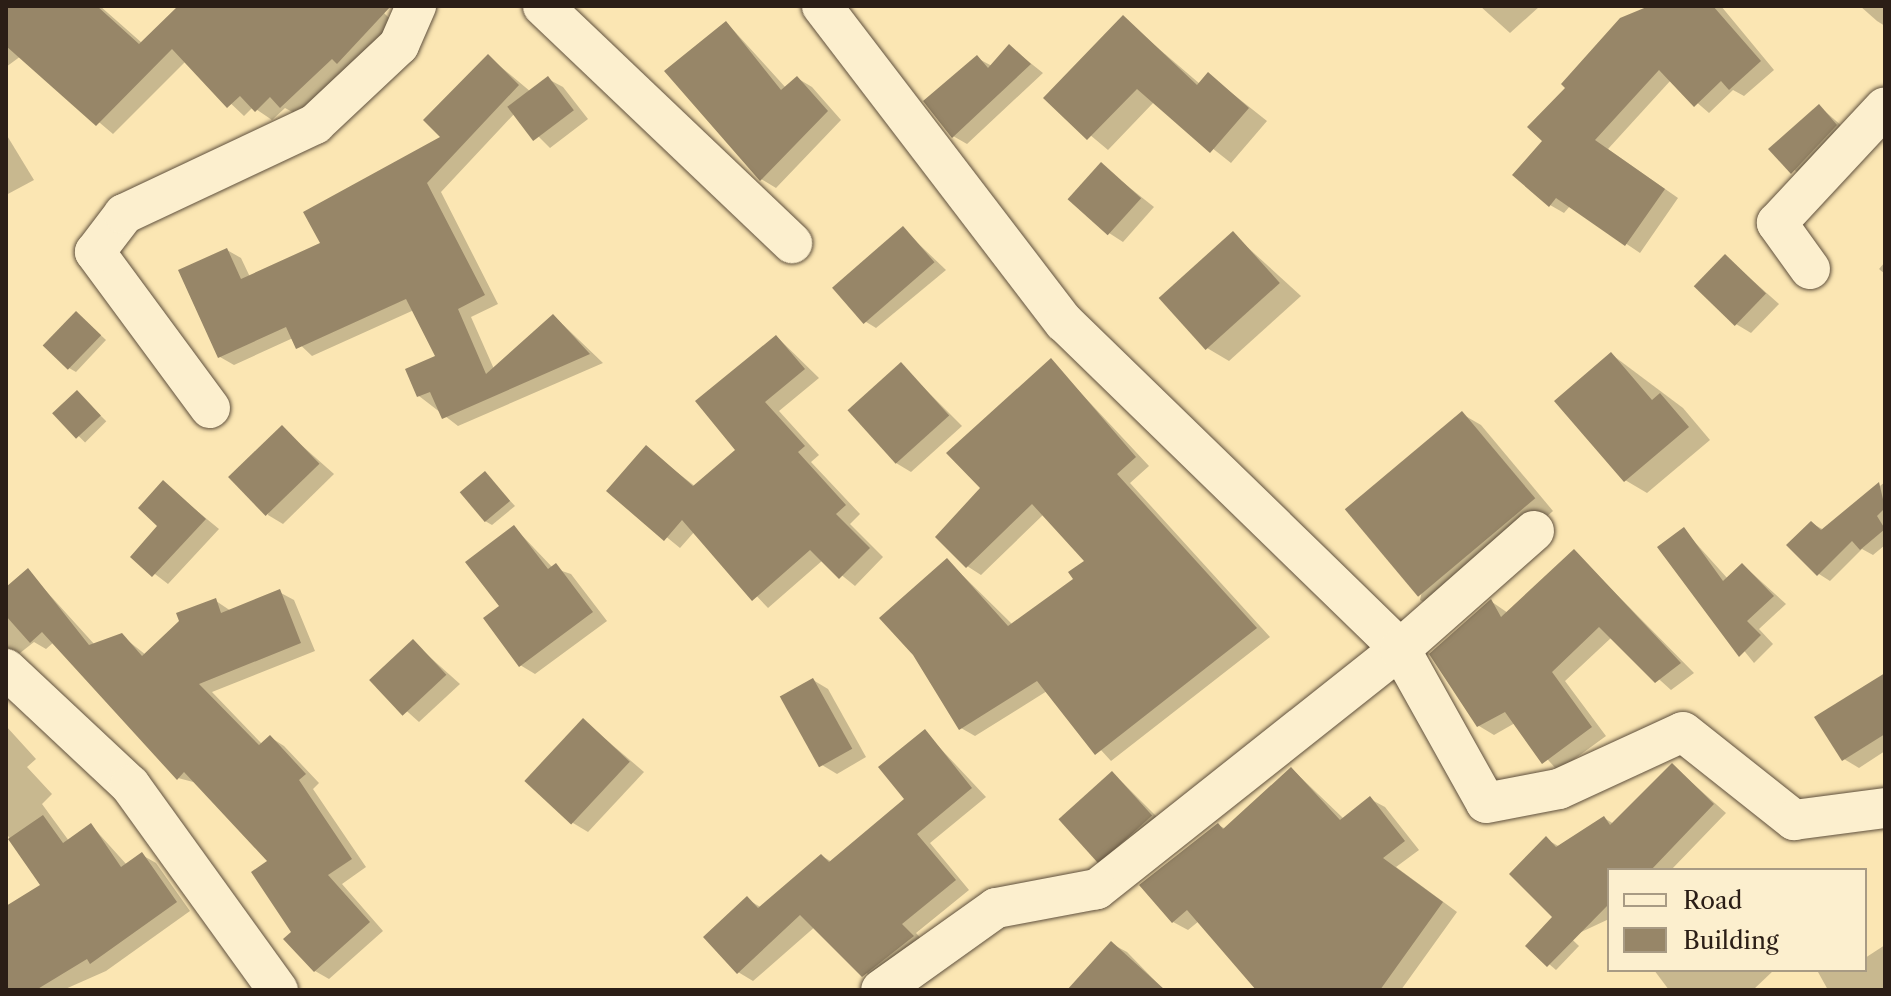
<!DOCTYPE html>
<html>
<head>
<meta charset="utf-8">
<style>
  body { margin:0 }
  #map { position:relative; width:1891px; height:996px; overflow:hidden; background:#fbe6b3; font-family:"Libre Caslon Text",serif }
  div>[style] { position:absolute }
  [style*='--x'] { left:calc(var(--x)*1px); top:calc(var(--y)*1px); width:calc(var(--w)*1px); rotate:calc(var(--a)*1deg) }
  .shadow>* { inset:0; background:#0003; transform-origin:0 0 }
  .building>* { inset:0; background:#978668; transform-origin:0 0 }
  .roads { filter:drop-shadow(0 0 2px #5f503d) drop-shadow(0 0 2px #5f503d) }
  .minor>* { height:40px; margin:-20px; padding:0 20px; transform-origin:20px; border-radius:20px; background:#fcefce }
  span { translate:-50% -50%; white-space:nowrap; text-align:center; line-height:1.15; -webkit-text-stroke:6px #fcefce; paint-order:stroke }
  .frame { position:absolute; inset:0; border:8px solid #2b1e16; pointer-events:none }
  .legend { position:absolute; left:1607px; top:868px; width:260px; height:104px; box-sizing:border-box; background:#fcefce; border:2px solid #a89b84; margin:0; padding:10px 14px; list-style:none; font-size:24px; color:#2b1e16 }
  .legend li { display:flex; align-items:center; gap:16px; height:40px }
  .legend b { width:40px; border:2px solid #a89b84 }
</style>
</head>
<body>
<div id="map">
  <div class="shadow">
    <div style="clip-path:polygon(6px 6px,100px 6px,142px 43px,181px 6px,377px 6px,398px 27px,298px 115px,285px 108px,272px 120px,253px 107px,244px 116px,186px 61px,113px 134px,21px 56px,6px 67px)"></div>
    <div style="clip-path:polygon(1480px 6px,1540px 6px,1510px 33px)"></div>
    <div style="clip-path:polygon(1654px 6px,1721px 6px,1774px 70px,1744px 96px,1733px 90px,1709px 113px,1671px 80px,1608px 149px,1678px 198px,1640px 253px,1570px 206px,1564px 213px,1550px 205px)"></div>
    <div style="clip-path:polygon(1860px 6px,1885px 6px,1885px 26px,1877px 21px)"></div>
    <div style="clip-path:polygon(1123px 18px,1200px 84px,1209px 75px,1267px 121px,1231px 163px,1154px 102px,1108px 150px,1046px 98px)"></div>
    <div style="clip-path:polygon(727px 23px,786px 88px,797px 78px,812px 87px,841px 120px,776px 188px,761px 179px)"></div>
    <div style="clip-path:polygon(1009px 46px,1043px 73px,967px 144px,953px 136px,977px 58px,992px 66px)"></div>
    <div style="clip-path:polygon(489px 57px,531px 92px,548px 79px,563px 87px,588px 119px,550px 148px,515px 113px,441px 192px,498px 304px,471px 317px,494px 369px,554px 316px,603px 363px,458px 426px,419px 396px,438px 357px,414px 310px,312px 356px,293px 338px,234px 365px,220px 357px,227px 250px,241px 258px,250px 277px,323px 244px,443px 137px)"></div>
    <div style="clip-path:polygon(1819px 106px,1851px 134px,1807px 181px,1771px 149px)"></div>
    <div style="clip-path:polygon(6px 134px,34px 180px,6px 195px)"></div>
    <div style="clip-path:polygon(1101px 165px,1154px 207px,1123px 242px,1109px 233px)"></div>
    <div style="clip-path:polygon(903px 229px,946px 270px,876px 328px,863px 320px)"></div>
    <div style="clip-path:polygon(1233px 234px,1301px 296px,1229px 361px,1207px 348px)"></div>
    <div style="clip-path:polygon(1725px 256px,1779px 304px,1751px 333px,1736px 324px)"></div>
    <div style="clip-path:polygon(1885px 262px,1885px 274px,1879px 269px)"></div>
    <div style="clip-path:polygon(77px 313px,106px 340px,76px 372px,69px 368px)"></div>
    <div style="clip-path:polygon(777px 337px,819px 378px,779px 411px,819px 455px,811px 462px,860px 514px,850px 524px,883px 557px,855px 586px,823px 560px,768px 608px,695px 531px,680px 548px,609px 490px,646px 448px,696px 487px,738px 450px)"></div>
    <div style="clip-path:polygon(1611px 354px,1683px 408px,1710px 440px,1647px 493px,1625px 480px)"></div>
    <div style="clip-path:polygon(1051px 361px,1149px 466px,1130px 483px,1270px 637px,1111px 761px,1047px 691px,975px 736px,961px 728px,947px 560px,1013px 625px,1076px 579px,1087px 561px,1044px 514px,981px 575px,967px 566px)"></div>
    <div style="clip-path:polygon(901px 365px,962px 426px,911px 472px,896px 463px)"></div>
    <div style="left:78px;top:393px;width:40px;height:30px;rotate:45deg"></div>
    <div style="clip-path:polygon(1462px 414px,1481px 425px,1553px 511px,1440px 611px,1420px 600px)"></div>
    <div style="clip-path:polygon(282px 428px,334px 474px,283px 524px,268px 515px)"></div>
    <div style="clip-path:polygon(485px 474px,515px 506px,492px 525px,485px 521px)"></div>
    <div style="clip-path:polygon(1885px 482px,1885px 545px,1873px 555px,1862px 549px,1830px 581px,1819px 574px,1811px 523px,1824px 530px)"></div>
    <div style="clip-path:polygon(163px 483px,219px 529px,168px 584px,138px 561px,160px 526px)"></div>
    <div style="clip-path:polygon(514px 527px,553px 568px,571px 574px,607px 621px,535px 674px,520px 665px,502px 606px)"></div>
    <div style="clip-path:polygon(1684px 530px,1728px 579px,1743px 565px,1786px 604px,1759px 629px,1773px 644px,1754px 663px,1660px 547px)"></div>
    <div style="clip-path:polygon(1574px 551px,1694px 673px,1671px 690px,1612px 637px,1565px 681px,1606px 736px,1558px 771px,1515px 723px,1494px 735px,1479px 726px,1492px 602px,1508px 613px)"></div>
    <div style="clip-path:polygon(28px 571px,95px 645px,122px 636px,146px 655px,216px 601px,231px 611px,279px 592px,294px 600px,315px 651px,212px 692px,262px 744px,270px 737px,284px 746px,319px 783px,313px 789px,366px 867px,342px 884px,383px 931px,329px 979px,315px 971px,294px 932px,270px 862px,197px 783px,178px 778px,54px 642px,46px 649px,34px 642px,6px 664px,6px 590px)"></div>
    <div style="clip-path:polygon(413px 642px,460px 684px,419px 722px,372px 680px)"></div>
    <div style="clip-path:polygon(813px 680px,828px 689px,866px 757px,837px 774px,822px 765px)"></div>
    <div style="clip-path:polygon(1885px 689px,1885px 751px,1859px 768px,1844px 759px)"></div>
    <div style="clip-path:polygon(583px 720px,644px 772px,588px 832px,573px 823px)"></div>
    <div style="clip-path:polygon(6px 726px,36px 759px,27px 767px,52px 794px,42px 804px,69px 841px,91px 825px,127px 865px,142px 855px,156px 863px,190px 911px,106px 971px,63px 990px,6px 990px,6px 910px,43px 885px,6px 833px)"></div>
    <div style="clip-path:polygon(925px 732px,986px 797px,930px 843px,969px 890px,916px 933px,927px 945px,879px 985px,817px 925px,753px 981px,738px 972px,747px 899px,762px 908px,822px 856px,832px 862px,907px 800px)"></div>
    <div style="clip-path:polygon(1672px 765px,1726px 813px,1671px 870px,1609px 870px,1609px 919px,1577px 934px,1546px 839px,1560px 847px,1604px 818px,1614px 824px)"></div>
    <div style="clip-path:polygon(1292px 769px,1344px 819px,1370px 799px,1385px 807px,1419px 850px,1396px 867px,1457px 912px,1401px 990px,1258px 990px,1199px 921px,1188px 930px,1173px 922px,1218px 825px,1226px 829px)"></div>
    <div style="clip-path:polygon(1113px 773px,1165px 825px,1109px 865px,1094px 856px)"></div>
    <div style="clip-path:polygon(1558px 926px,1579px 946px,1556px 970px,1528px 946px)"></div>
    <div style="clip-path:polygon(1112px 944px,1127px 952px,1164px 990px,1070px 990px)"></div>
    <div style="clip-path:polygon(1885px 945px,1885px 990px,1828px 990px,1818px 972px,1865px 970px,1865px 958px)"></div>
    <div style="clip-path:polygon(1654px 970px,1774px 970px,1753px 990px,1669px 990px)"></div>
  </div>
  <div class="building">
    <div style="clip-path:polygon(6px 6px,97px 6px,139px 44px,178px 6px,391px 6px,337px 64px,332px 59px,280px 108px,270px 97px,255px 112px,240px 96px,227px 108px,172px 49px,96px 126px,6px 46px)"></div>
    <div style="clip-path:polygon(1649px 6px,1713px 6px,1761px 61px,1729px 90px,1721px 81px,1694px 107px,1659px 70px,1595px 140px,1665px 189px,1625px 246px,1556px 198px,1549px 207px,1512px 175px,1542px 141px,1527px 127px,1565px 88px,1561px 84px,1620px 18px)"></div>
    <div style="clip-path:polygon(1123px 15px,1197px 85px,1208px 72px,1249px 108px,1210px 153px,1137px 89px,1087px 140px,1043px 98px)"></div>
    <div style="clip-path:polygon(726px 21px,781px 90px,797px 76px,828px 111px,760px 181px,664px 71px)"></div>
    <div style="clip-path:polygon(1009px 44px,1031px 64px,952px 138px,923px 101px,977px 55px,988px 68px)"></div>
    <div style="clip-path:polygon(488px 54px,519px 85px,427px 183px,485px 295px,458px 309px,486px 374px,553px 314px,590px 354px,442px 419px,430px 392px,417px 397px,405px 369px,435px 356px,406px 299px,296px 349px,286px 327px,218px 358px,178px 270px,227px 248px,241px 279px,320px 243px,303px 212px,440px 137px,423px 120px)"></div>
    <div style="left:548px;top:76px;width:43px;height:51px;rotate:53deg"></div>
    <div style="clip-path:polygon(1819px 104px,1837px 125px,1791px 174px,1768px 149px)"></div>
    <div style="left:1101px;top:162px;width:54px;height:50px;rotate:42deg"></div>
    <div style="left:903px;top:226px;width:48px;height:94px;rotate:49deg"></div>
    <div style="left:1233px;top:231px;width:70px;height:100px;rotate:48deg"></div>
    <div style="left:1725px;top:254px;width:57px;height:45px;rotate:44deg"></div>
    <div style="left:76px;top:311px;width:35px;height:48px;rotate:44deg"></div>
    <div style="clip-path:polygon(776px 335px,805px 369px,765px 402px,805px 446px,798px 452px,846px 505px,836px 514px,870px 548px,839px 579px,810px 550px,752px 601px,682px 520px,664px 541px,606px 491px,646px 445px,693px 486px,735px 450px,695px 401px)"></div>
    <div style="clip-path:polygon(1611px 352px,1652px 400px,1660px 393px,1689px 427px,1624px 482px,1554px 401px)"></div>
    <div style="clip-path:polygon(1051px 358px,1136px 457px,1117px 474px,1257px 628px,1095px 755px,1037px 681px,959px 730px,913px 655px,879px 618px,947px 558px,1008px 626px,1073px 579px,1068px 572px,1084px 561px,1032px 504px,966px 568px,935px 537px,980px 488px,946px 453px)"></div>
    <div style="left:901px;top:362px;width:72px;height:72px;rotate:48deg"></div>
    <div style="left:77px;top:390px;width:35px;height:34px;rotate:47deg"></div>
    <div style="left:1462px;top:411px;width:114px;height:153px;rotate:50deg"></div>
    <div style="left:282px;top:425px;width:54px;height:75px;rotate:46deg"></div>
    <div style="left:485px;top:471px;width:39px;height:33px;rotate:50deg"></div>
    <div style="clip-path:polygon(163px 480px,206px 519px,152px 577px,130px 557px,157px 526px,138px 508px)"></div>
    <div style="clip-path:polygon(1879px 482px,1885px 508px,1877px 516px,1885px 529px,1860px 550px,1852px 541px,1817px 576px,1786px 545px,1811px 521px,1821px 530px)"></div>
    <div style="clip-path:polygon(514px 525px,548px 569px,556px 563px,593px 612px,519px 667px,483px 618px,499px 606px,465px 562px)"></div>
    <div style="clip-path:polygon(1684px 527px,1723px 581px,1742px 563px,1774px 596px,1747px 621px,1761px 635px,1739px 657px,1657px 547px)"></div>
    <div style="clip-path:polygon(1574px 549px,1681px 663px,1655px 683px,1599px 627px,1552px 672px,1592px 727px,1542px 764px,1505px 712px,1477px 727px,1429px 654px,1491px 599px,1501px 617px)"></div>
    <div style="clip-path:polygon(28px 568px,89px 645px,122px 633px,142px 656px,179px 621px,176px 613px,216px 598px,221px 613px,280px 589px,301px 643px,199px 684px,259px 745px,270px 735px,306px 774px,299px 780px,352px 859px,328px 875px,370px 922px,314px 972px,283px 939px,291px 932px,251px 872px,267px 861px,184px 772px,177px 780px,42px 632px,30px 643px,6px 616px,6px 587px)"></div>
    <div style="left:413px;top:639px;width:49px;height:60px;rotate:47deg"></div>
    <div style="clip-path:polygon(1885px 673px,1885px 734px,1842px 761px,1814px 717px)"></div>
    <div style="left:813px;top:678px;width:81px;height:38px;rotate:61deg"></div>
    <div style="left:583px;top:718px;width:64px;height:86px;rotate:43deg"></div>
    <div style="clip-path:polygon(925px 729px,972px 788px,917px 834px,956px 880px,902px 924px,914px 936px,862px 977px,800px 915px,737px 974px,703px 937px,747px 896px,758px 908px,821px 854px,829px 862px,904px 799px,878px 767px)"></div>
    <div style="clip-path:polygon(1672px 763px,1714px 804px,1651px 870px,1609px 870px,1609px 904px,1547px 967px,1525px 946px,1552px 917px,1509px 874px,1546px 836px,1556px 847px,1604px 816px,1610px 825px)"></div>
    <div style="clip-path:polygon(1291px 767px,1340px 820px,1370px 796px,1405px 841px,1383px 858px,1443px 902px,1380px 990px,1256px 990px,1187px 910px,1172px 923px,1139px 885px,1218px 823px,1223px 829px)"></div>
    <div style="left:1112px;top:771px;width:60px;height:72px;rotate:48deg"></div>
    <div style="clip-path:polygon(43px 815px,63px 843px,91px 823px,121px 867px,142px 852px,177px 902px,90px 964px,87px 959px,36px 990px,6px 990px,6px 906px,40px 885px,8px 839px)"></div>
    <div style="clip-path:polygon(1111px 941px,1165px 990px,1067px 990px)"></div>
  </div>
  <div class="roads">
    <div class="minor">
      <div style="--x:543;--y:6;--w:344;--a:43.6"></div>
      <div style="--x:822;--y:6;--w:398;--a:52.6"></div>
      <div style="--x:1064;--y:322;--w:469;--a:44.2"></div>
      <div style="--x:1400;--y:649;--w:387;--a:141.6"></div>
      <div style="--x:1097;--y:889;--w:103;--a:169.3"></div>
      <div style="--x:996;--y:908;--w:141;--a:144.5"></div>
      <div style="--x:1810;--y:269;--w:57;--a:-125.7"></div>
      <div style="--x:1777;--y:223;--w:158;--a:-47"></div>
      <div style="--x:210;--y:408;--w:194;--a:-126.4"></div>
      <div style="--x:95;--y:252;--w:48;--a:-52.7"></div>
      <div style="--x:124;--y:214;--w:211;--a:-25.2"></div>
      <div style="--x:315;--y:124;--w:115;--a:-43.2"></div>
      <div style="--x:399;--y:45;--w:43;--a:-66.4"></div>
      <div style="--x:1534;--y:531;--w:179;--a:138.6"></div>
      <div style="--x:1400;--y:649;--w:176;--a:60.8"></div>
      <div style="--x:1486;--y:803;--w:74;--a:-10.9"></div>
      <div style="--x:1559;--y:789;--w:136;--a:-24.7"></div>
      <div style="--x:1683;--y:732;--w:142;--a:38.4"></div>
      <div style="--x:1794;--y:820;--w:92;--a:-7.5"></div>
      <div style="--x:6;--y:669;--w:170;--a:43.1"></div>
      <div style="--x:130;--y:785;--w:253;--a:54.2"></div>
    </div>
  </div>
  <div class="frame"></div>
  <ul class="legend">
  <li><b style="height:10px;background:#fcefce"></b>Road</li>
  <li><b style="height:22px;background:#978668"></b>Building</li>
  </ul>
</div>
</body>
</html>
